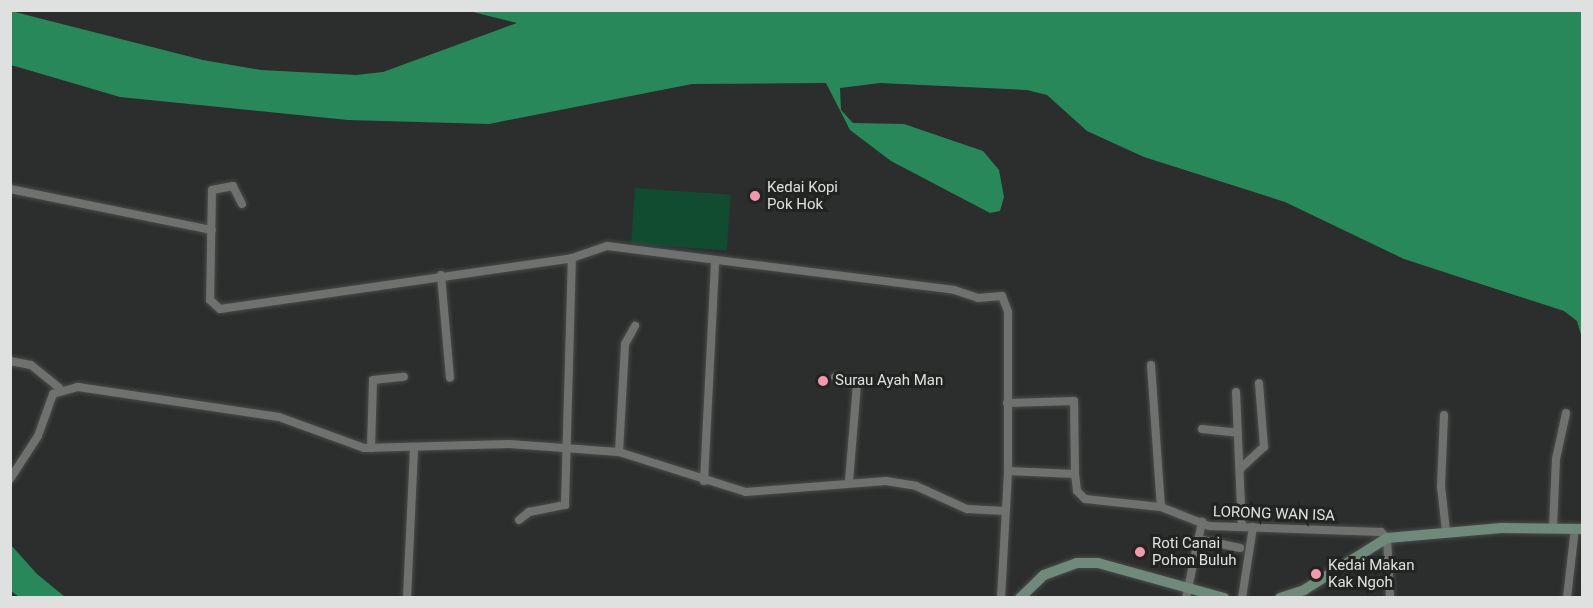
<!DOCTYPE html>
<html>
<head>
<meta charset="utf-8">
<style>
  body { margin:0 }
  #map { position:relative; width:1593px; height:608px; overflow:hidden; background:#2b2e2c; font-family:Roboto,sans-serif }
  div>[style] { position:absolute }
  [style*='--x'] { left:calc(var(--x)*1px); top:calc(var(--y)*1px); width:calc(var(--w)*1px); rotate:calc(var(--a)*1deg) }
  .green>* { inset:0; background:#124c30; transform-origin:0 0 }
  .water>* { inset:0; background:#29885a }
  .roads { filter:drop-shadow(0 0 2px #494b4a) drop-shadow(0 0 2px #494b4a) }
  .street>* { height:8px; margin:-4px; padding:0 4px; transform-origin:4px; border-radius:4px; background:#6f716f }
  .secondary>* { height:10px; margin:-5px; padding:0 5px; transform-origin:5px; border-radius:5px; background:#6f8a7a }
  .dots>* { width:16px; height:16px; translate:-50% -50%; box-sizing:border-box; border:3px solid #222422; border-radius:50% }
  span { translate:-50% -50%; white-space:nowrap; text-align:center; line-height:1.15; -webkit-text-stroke:6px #222422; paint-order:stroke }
  .poi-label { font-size:15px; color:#dfe1e0 }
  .left { translate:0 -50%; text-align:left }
  .street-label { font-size:15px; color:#dfe1e0 }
  .frame { position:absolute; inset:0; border:12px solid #dfe1e0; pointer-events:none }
</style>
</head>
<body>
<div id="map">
  <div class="green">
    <div style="left:635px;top:188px;width:96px;height:56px;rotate:4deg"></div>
  </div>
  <div class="water">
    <div style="clip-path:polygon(11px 11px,203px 60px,261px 70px,356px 75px,383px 72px,517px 23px,469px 11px,1582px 11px,1582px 338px,1577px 321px,1564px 311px,1404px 259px,1285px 202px,1144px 157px,1087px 131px,1047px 95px,1027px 90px,880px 83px,840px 88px,841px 110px,853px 123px,904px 124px,983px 151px,999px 170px,1004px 197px,1000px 211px,990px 213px,891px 161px,850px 130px,826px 83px,692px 84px,489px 124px,348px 120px,120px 97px,11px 65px)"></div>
    <div style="clip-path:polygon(11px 545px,37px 574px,65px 597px,19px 597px,11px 591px)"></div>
  </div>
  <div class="roads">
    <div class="street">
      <div style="--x:10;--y:189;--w:206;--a:11.5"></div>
      <div style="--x:242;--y:204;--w:20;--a:-117"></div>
      <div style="--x:233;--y:186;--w:21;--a:169"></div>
      <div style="--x:212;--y:190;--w:110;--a:91"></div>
      <div style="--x:210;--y:300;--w:13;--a:42"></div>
      <div style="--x:220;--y:309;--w:356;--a:-8.2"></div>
      <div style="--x:572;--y:258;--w:37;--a:-19"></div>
      <div style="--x:607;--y:246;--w:350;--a:7.2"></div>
      <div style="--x:954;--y:290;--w:25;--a:18"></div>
      <div style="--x:978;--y:298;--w:24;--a:-5"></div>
      <div style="--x:1002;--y:296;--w:17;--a:69"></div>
      <div style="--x:1008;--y:312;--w:159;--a:90"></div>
      <div style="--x:441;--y:275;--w:103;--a:85"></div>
      <div style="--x:10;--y:361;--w:21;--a:11"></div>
      <div style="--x:31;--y:365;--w:36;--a:39"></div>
      <div style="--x:1151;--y:365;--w:142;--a:86"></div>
      <div style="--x:835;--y:377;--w:23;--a:18"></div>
      <div style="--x:857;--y:384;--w:98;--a:94.7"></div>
      <div style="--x:1236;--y:392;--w:135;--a:87.5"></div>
      <div style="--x:1007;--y:403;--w:67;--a:-1.7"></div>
      <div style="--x:1074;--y:401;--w:73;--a:89.2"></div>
      <div style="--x:1075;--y:474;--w:17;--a:83"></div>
      <div style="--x:1077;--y:491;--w:11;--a:45"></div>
      <div style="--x:1085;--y:499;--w:76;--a:6"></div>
      <div style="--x:1161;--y:507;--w:52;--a:21.6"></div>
      <div style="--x:1209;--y:526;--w:172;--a:2"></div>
      <div style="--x:1381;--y:532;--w:8;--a:45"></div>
      <div style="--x:1387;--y:538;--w:60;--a:87.1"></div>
      <div style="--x:1444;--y:415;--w:71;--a:92.4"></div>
      <div style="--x:1441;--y:486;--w:45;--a:83.7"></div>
      <div style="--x:1202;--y:429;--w:36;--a:6"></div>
      <div style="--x:371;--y:448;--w:68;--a:-88.3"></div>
      <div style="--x:373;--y:380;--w:31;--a:-6"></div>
      <div style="--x:619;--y:452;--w:108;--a:-86.8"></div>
      <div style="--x:625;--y:344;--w:21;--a:-61"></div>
      <div style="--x:1240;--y:469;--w:33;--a:-43"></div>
      <div style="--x:1264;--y:447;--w:64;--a:-94.5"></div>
      <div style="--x:10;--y:479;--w:51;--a:-56.9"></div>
      <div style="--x:38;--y:436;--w:45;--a:-70.3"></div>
      <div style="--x:53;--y:394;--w:26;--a:-16"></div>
      <div style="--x:78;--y:387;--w:203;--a:8.5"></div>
      <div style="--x:279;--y:417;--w:90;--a:20"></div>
      <div style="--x:364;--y:448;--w:145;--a:-1.6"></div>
      <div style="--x:509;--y:444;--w:110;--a:4.2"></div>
      <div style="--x:619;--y:452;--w:133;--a:17.5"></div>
      <div style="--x:746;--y:492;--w:140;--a:-4.5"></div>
      <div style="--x:886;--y:481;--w:30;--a:9"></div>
      <div style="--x:916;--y:486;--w:56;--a:24.3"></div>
      <div style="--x:967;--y:509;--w:38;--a:3"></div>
      <div style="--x:704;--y:481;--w:219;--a:-87.1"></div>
      <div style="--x:519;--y:520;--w:13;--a:-39"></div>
      <div style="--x:529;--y:512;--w:37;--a:-11"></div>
      <div style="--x:565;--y:505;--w:247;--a:-88.4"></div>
      <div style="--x:1553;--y:528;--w:69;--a:-87.5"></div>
      <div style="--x:1556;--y:459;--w:47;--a:-77.7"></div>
      <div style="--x:1198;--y:539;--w:43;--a:12.1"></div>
      <div style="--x:407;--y:598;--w:150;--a:-87.3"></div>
      <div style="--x:1001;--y:598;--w:127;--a:-86.8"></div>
      <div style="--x:1008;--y:471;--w:67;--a:2.6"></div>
      <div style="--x:1186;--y:598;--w:78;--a:-78.1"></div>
      <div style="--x:1242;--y:598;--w:72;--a:-81.2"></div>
      <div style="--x:1567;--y:598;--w:70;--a:-83.5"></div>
    </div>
    <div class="secondary">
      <div style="--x:1020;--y:598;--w:33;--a:-44"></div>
      <div style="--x:1044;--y:575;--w:35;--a:-20"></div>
      <div style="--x:1077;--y:563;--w:21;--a:0"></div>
      <div style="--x:1098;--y:563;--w:131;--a:15.5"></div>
      <div style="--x:1280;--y:598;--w:25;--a:-18"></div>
      <div style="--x:1304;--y:590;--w:98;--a:-32.1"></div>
      <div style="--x:1387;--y:538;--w:115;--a:-5"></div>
      <div style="--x:1502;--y:528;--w:80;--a:0.7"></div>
    </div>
  </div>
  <div class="dots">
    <div style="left:755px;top:196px;background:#f39aaa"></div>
    <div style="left:823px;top:381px;background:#f39aaa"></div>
    <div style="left:1140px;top:552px;background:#f39aaa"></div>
    <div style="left:1316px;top:574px;background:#f39aaa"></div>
  </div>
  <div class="poi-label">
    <span class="left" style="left:767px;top:196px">Kedai Kopi<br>Pok Hok</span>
    <span class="left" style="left:835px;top:381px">Surau Ayah Man</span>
    <span class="left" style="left:1152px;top:552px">Roti Canai<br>Pohon Buluh</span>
    <span class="left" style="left:1328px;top:574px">Kedai Makan<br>Kak Ngoh</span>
  </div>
  <div class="street-label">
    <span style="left:1274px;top:514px;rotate:2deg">LORONG WAN ISA</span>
  </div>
  <div class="frame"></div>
</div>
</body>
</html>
